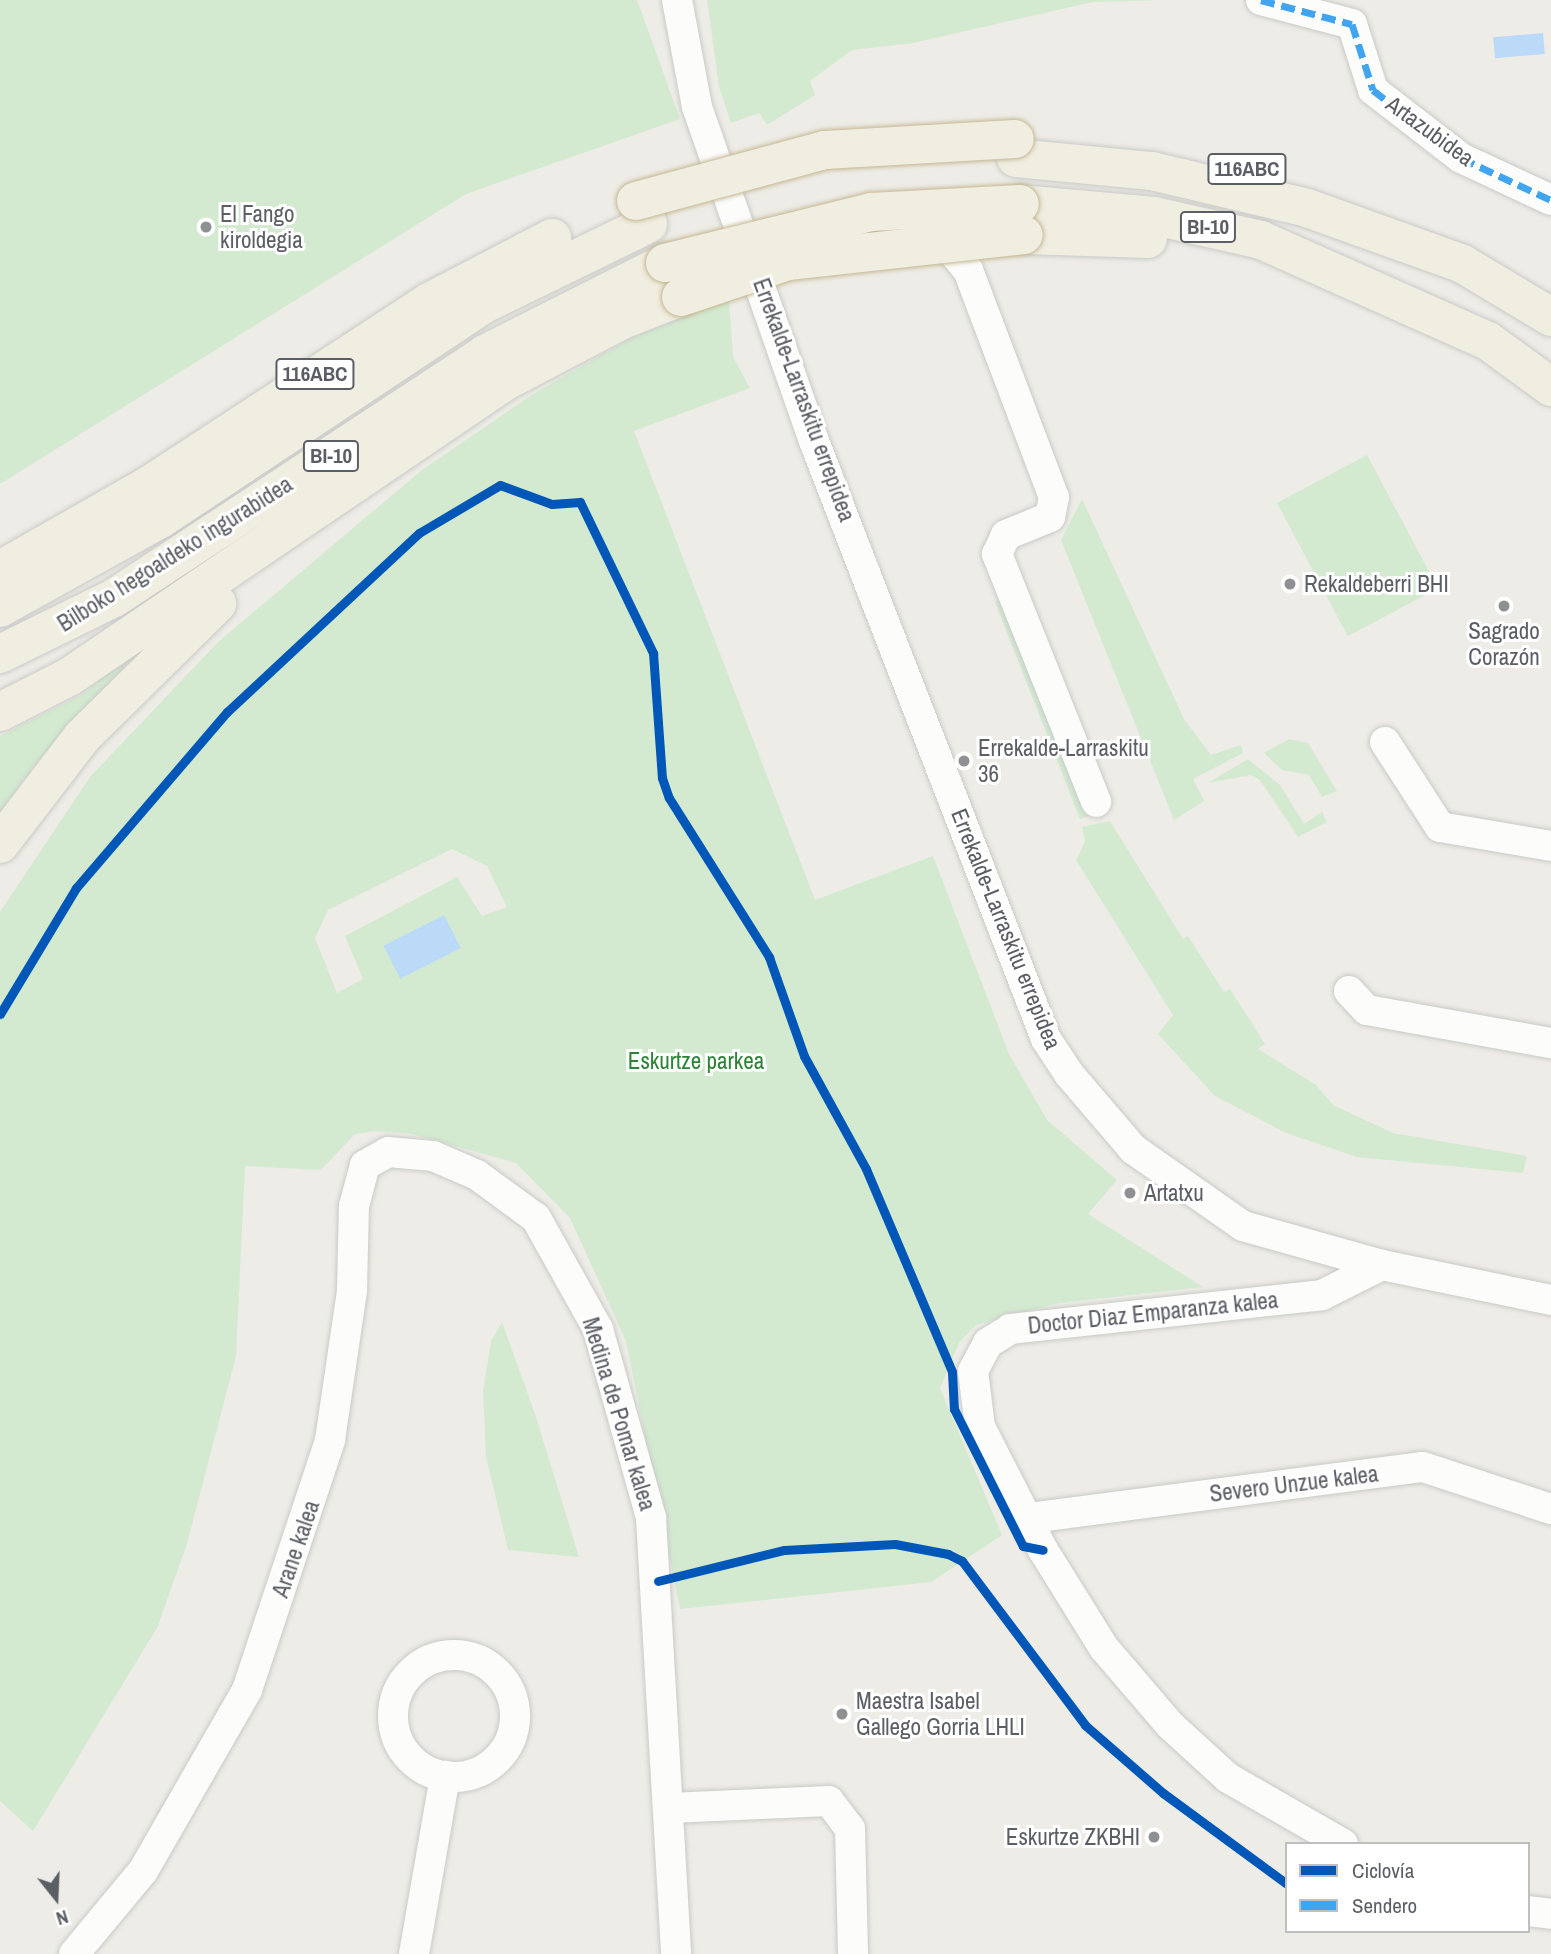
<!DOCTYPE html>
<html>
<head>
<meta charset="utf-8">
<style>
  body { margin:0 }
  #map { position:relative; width:1551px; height:1954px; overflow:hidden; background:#edece6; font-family:"Archivo Narrow",sans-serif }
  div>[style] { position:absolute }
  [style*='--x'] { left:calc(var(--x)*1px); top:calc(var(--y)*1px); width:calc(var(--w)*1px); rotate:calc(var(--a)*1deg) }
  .green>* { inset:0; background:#d3ead1; transform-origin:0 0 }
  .water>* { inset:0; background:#badaf8; transform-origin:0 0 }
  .roads { filter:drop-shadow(0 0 2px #c9cac8) drop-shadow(0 0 2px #c9cac8) }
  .minor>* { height:30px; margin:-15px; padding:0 15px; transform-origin:15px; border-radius:15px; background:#fcfcfb }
  .minor>.ring { margin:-15px; padding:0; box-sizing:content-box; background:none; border:30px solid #fcfcfb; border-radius:50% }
  .highway>* { height:38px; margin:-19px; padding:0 19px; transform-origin:19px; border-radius:19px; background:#f0ede1 }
  .bridges { filter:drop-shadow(0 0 2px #c5b893) drop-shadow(0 0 2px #c5b893) }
  .highway-bridge>* { height:38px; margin:-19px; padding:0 19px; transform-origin:19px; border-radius:19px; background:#f0ede1 }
  .quiet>* { height:7px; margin-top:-3.5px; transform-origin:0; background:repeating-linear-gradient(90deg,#40a5ee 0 14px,transparent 0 21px) }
  .cycleway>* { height:9px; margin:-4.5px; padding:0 4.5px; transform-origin:4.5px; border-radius:4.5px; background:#0057b8 }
  .dots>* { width:19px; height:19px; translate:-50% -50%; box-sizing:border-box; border:4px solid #fff; border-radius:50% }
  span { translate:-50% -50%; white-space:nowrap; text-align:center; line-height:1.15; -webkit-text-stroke:6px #fff; paint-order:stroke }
  .shield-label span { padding:2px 5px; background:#fff; border:2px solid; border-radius:5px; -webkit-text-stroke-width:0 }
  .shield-label { font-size:21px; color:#5b5f65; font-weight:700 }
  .street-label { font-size:23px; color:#5b5f65 }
  .poi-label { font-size:23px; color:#5b5f65 }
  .left { translate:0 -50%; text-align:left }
  .right { translate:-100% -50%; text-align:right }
  .park-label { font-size:23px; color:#2c8436 }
  .legend { position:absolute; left:1285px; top:1842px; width:245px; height:91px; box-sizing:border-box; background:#fff; border:2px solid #bdbfc1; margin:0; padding:9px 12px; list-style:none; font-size:21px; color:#5b5f65 }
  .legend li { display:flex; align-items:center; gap:14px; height:35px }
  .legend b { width:35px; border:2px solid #bdbfc1 }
  .north { position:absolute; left:21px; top:1863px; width:70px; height:70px; -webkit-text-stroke:5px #fff; paint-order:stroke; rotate:162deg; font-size:19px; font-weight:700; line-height:28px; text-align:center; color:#5b5f65 }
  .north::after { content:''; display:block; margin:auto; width:24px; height:32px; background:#5b5f65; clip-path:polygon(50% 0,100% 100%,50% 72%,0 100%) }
</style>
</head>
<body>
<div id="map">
  <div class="green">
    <div style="clip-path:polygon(0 0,637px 0,680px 119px,466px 194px,0 484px)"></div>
    <div style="clip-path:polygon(707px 0,1160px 0,1093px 2px,913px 43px,852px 50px,810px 81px,815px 95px,767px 125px,759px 113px,731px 123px,719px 86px)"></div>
    <div style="clip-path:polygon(evenodd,729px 299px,733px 357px,750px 388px,634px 431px,815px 900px,933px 856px,1009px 1054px,1047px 1120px,1117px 1180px,1088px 1214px,1203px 1287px,1059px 1303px,976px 1325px,959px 1343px,940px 1388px,1002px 1535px,931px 1582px,680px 1609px,626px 1341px,570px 1218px,516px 1163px,412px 1134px,375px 1131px,355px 1134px,321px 1170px,245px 1166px,236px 1356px,187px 1544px,157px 1628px,33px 1831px,0 1801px,0 912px,90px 777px,217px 643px,422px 470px,533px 394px,631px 338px,729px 299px,452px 849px,487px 866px,507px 907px,482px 916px,457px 877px,345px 936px,363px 979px,337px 993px,315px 938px,328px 910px,452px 849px)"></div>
    <div style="left:1367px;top:455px;width:151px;height:102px;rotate:62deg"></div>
    <div style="clip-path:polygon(1082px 499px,1184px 719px,1211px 755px,1241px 745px,1243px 753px,1193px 779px,1204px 801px,1174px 820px,1061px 540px)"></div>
    <div style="clip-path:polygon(1008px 597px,1090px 815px,1080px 819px,995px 602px)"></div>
    <div style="clip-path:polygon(149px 640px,35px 764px,0 813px,0 736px,83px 694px)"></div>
    <div style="clip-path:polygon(1289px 739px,1308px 743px,1337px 791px,1322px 797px,1309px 775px,1282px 770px,1264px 753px)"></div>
    <div style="clip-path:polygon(1248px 759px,1280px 785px,1304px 824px,1322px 812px,1327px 822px,1298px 837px,1260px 780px,1251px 775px,1208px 783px)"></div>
    <div style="clip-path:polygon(1110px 821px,1183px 939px,1188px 936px,1224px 992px,1230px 989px,1265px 1044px,1258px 1049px,1316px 1085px,1333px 1105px,1393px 1133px,1527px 1156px,1523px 1173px,1357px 1157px,1286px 1133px,1215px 1096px,1158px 1034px,1173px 1015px,1076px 860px,1085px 842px,1082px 827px)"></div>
    <div style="clip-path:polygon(502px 1322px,535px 1414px,579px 1557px,508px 1550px,486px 1456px,483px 1392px,491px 1341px)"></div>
  </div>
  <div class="water">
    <div style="left:1543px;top:33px;width:21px;height:50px;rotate:85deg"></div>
    <div style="left:444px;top:915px;width:37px;height:68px;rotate:63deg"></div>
  </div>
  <div class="roads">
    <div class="minor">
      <div style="--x:677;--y:0;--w:109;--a:79.4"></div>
      <div style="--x:697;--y:107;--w:354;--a:70.7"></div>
      <div style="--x:814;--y:441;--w:641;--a:68.8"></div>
      <div style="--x:1046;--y:1039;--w:42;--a:56.7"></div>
      <div style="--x:1069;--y:1074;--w:99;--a:49.5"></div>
      <div style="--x:1133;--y:1149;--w:134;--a:35"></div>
      <div style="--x:1243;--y:1226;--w:144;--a:15.7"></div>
      <div style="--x:1382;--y:1265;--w:173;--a:11.7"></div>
      <div style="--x:1261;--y:0;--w:94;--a:14.8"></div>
      <div style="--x:1352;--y:24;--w:69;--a:72.3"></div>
      <div style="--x:1373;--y:90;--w:111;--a:37.7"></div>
      <div style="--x:1461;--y:158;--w:99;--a:25"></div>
      <div style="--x:935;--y:231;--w:51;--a:49.8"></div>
      <div style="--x:968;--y:270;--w:243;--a:69.3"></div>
      <div style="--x:1054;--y:497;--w:20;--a:101"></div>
      <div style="--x:1050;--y:517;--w:48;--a:157.8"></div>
      <div style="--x:1006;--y:535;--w:21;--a:115"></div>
      <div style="--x:997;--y:554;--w:267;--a:68.2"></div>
      <div style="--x:1385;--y:742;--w:101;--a:57.1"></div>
      <div style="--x:1440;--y:827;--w:113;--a:9.7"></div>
      <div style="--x:1349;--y:991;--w:26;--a:47"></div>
      <div style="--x:1367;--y:1010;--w:187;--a:10.2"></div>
      <div style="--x:1030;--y:1518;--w:396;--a:-7.4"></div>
      <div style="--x:1423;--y:1467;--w:135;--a:18.2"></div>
      <div class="ring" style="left:393px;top:1655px;width:92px;height:92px"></div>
      <div style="--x:669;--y:1808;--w:160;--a:-2.5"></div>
      <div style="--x:829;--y:1801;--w:35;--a:53"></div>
      <div style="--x:850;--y:1829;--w:125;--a:88.6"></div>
      <div style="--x:1343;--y:1844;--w:133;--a:-150.1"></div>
      <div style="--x:1228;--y:1778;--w:79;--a:-137.6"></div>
      <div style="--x:1170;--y:1725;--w:101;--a:-130.6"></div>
      <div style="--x:1104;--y:1648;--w:115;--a:-121.9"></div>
      <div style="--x:1043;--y:1550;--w:138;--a:-117.1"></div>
      <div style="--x:980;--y:1427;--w:56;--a:-97.1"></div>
      <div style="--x:973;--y:1371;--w:32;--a:-62"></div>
      <div style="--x:988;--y:1343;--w:26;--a:-32"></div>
      <div style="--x:1010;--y:1329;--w:314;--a:-6.2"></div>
      <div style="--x:1322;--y:1295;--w:67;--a:-26.6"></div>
      <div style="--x:1528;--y:1911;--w:23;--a:7"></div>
      <div style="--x:74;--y:1954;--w:108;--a:-50.3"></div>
      <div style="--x:143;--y:1871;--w:209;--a:-60.1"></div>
      <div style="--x:247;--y:1690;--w:263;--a:-71.6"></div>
      <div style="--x:330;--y:1440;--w:151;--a:-81.6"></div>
      <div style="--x:352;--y:1291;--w:85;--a:-88.7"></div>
      <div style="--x:354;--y:1206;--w:42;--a:-75"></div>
      <div style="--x:365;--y:1165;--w:26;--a:-29"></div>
      <div style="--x:388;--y:1152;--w:45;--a:5.1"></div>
      <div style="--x:433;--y:1156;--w:48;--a:23.4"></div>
      <div style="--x:477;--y:1175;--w:73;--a:36.1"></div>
      <div style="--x:536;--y:1218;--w:127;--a:60.8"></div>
      <div style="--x:598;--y:1329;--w:196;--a:74.3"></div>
      <div style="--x:651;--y:1518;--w:437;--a:86.7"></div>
      <div style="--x:414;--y:1954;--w:181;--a:-80.1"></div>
    </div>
    <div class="highway">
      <div style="--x:1016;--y:158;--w:137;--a:5.5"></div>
      <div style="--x:1152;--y:171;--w:159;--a:13.4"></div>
      <div style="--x:1307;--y:208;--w:164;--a:19.7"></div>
      <div style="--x:1461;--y:263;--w:105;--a:31"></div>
      <div style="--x:1020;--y:204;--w:135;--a:5.1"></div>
      <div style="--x:1154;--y:216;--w:110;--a:12.6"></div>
      <div style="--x:1261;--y:240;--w:248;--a:24"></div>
      <div style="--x:1488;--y:341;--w:78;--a:36.1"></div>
      <div style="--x:1024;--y:235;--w:124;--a:1.8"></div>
      <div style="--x:0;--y:570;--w:170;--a:-29.6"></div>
      <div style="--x:148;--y:486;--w:336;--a:-33.2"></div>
      <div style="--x:429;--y:302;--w:139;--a:-27.5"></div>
      <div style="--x:0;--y:608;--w:185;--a:-29.1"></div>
      <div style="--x:162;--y:518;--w:384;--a:-33.6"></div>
      <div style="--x:482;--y:305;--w:185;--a:-26"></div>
      <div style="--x:0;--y:654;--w:127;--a:-26.2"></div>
      <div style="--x:114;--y:598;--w:444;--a:-33.3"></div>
      <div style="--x:485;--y:354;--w:202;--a:-26.8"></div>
      <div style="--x:0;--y:712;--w:77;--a:-26.9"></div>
      <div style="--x:69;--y:677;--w:526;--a:-34.14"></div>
      <div style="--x:504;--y:382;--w:133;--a:-27.7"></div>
      <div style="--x:622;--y:320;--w:63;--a:-21.3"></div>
      <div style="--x:0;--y:844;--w:135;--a:-52.5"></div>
      <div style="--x:82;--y:737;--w:190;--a:-44.6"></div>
    </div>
  </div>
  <div class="bridges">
    <div class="highway-bridge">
      <div style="--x:636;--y:201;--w:196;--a:-15.1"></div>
      <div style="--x:825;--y:150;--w:190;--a:-3.3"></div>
      <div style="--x:665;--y:263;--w:212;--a:-13.9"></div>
      <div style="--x:871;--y:212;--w:149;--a:-3.1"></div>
      <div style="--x:681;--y:297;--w:113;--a:-18.6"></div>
      <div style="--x:788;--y:261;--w:237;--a:-6.3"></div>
    </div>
  </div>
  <div class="quiet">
    <div style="--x:1261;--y:0;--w:94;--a:14.8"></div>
    <div style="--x:1352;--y:24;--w:69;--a:72.3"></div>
    <div style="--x:1373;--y:90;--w:111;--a:37.7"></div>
    <div style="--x:1461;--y:158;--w:99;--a:25"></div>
  </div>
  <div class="cycleway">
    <div style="--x:0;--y:1014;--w:147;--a:-58.9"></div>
    <div style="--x:76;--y:888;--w:232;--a:-49.4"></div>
    <div style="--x:227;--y:712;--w:262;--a:-43"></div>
    <div style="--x:419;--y:533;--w:94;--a:-30.7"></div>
    <div style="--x:500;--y:485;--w:55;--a:20.1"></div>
    <div style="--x:552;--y:504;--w:28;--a:-4"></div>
    <div style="--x:580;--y:502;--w:168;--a:64.2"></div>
    <div style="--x:653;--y:653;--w:125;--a:85.9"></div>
    <div style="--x:662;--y:778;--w:21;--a:71"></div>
    <div style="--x:669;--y:798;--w:188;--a:57.8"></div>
    <div style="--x:769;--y:957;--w:105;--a:70.5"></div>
    <div style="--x:804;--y:1056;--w:129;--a:61.2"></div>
    <div style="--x:866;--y:1169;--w:220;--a:67"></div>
    <div style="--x:952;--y:1372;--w:37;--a:87"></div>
    <div style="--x:954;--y:1409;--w:153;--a:63.3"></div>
    <div style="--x:1023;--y:1546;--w:20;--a:11"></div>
    <div style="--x:658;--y:1581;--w:130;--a:-13.8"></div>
    <div style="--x:784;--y:1550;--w:111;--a:-3.1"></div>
    <div style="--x:895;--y:1544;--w:54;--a:10.7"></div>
    <div style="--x:948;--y:1554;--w:16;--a:27"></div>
    <div style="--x:962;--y:1561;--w:205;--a:53.1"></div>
    <div style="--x:1085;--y:1725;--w:103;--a:41.1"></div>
    <div style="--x:1163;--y:1793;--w:154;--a:36.3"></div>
  </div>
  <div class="dots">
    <div style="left:206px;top:227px;background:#8e9092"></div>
    <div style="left:1290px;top:584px;background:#8e9092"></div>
    <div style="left:1504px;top:606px;background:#8e9092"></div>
    <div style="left:964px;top:761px;background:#8e9092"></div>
    <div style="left:1130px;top:1193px;background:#8e9092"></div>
    <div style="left:842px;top:1714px;background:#8e9092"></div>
    <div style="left:1154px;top:1837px;background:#8e9092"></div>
  </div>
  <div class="shield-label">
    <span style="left:1247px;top:169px">116ABC</span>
    <span style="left:1208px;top:227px">BI-10</span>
    <span style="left:315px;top:374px">116ABC</span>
    <span style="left:331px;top:456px">BI-10</span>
  </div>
  <div class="street-label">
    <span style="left:1430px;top:131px;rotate:36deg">Artazubidea</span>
    <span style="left:804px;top:400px;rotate:70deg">Errekalde-Larraskitu errepidea</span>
    <span style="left:175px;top:554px;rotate:-32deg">Bilboko hegoaldeko ingurabidea</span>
    <span style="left:1006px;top:929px;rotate:68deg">Errekalde-Larraskitu errepidea</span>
    <span style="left:1153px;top:1313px;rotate:-6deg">Doctor Diaz Emparanza kalea</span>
    <span style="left:619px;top:1414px;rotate:73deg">Medina de Pomar kalea</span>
    <span style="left:1294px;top:1484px;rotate:-7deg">Severo Unzue kalea</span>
    <span style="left:296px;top:1549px;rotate:-71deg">Arane kalea</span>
  </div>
  <div class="poi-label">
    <span class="left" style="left:220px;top:227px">El Fango<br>kiroldegia</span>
    <span class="left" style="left:1304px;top:584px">Rekaldeberri BHI</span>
    <span style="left:1504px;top:644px">Sagrado<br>Corazón</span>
    <span class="left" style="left:978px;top:761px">Errekalde-Larraskitu<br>36</span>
    <span class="left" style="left:1144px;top:1193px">Artatxu</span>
    <span class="left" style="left:856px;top:1714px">Maestra Isabel<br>Gallego Gorria LHLI</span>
    <span class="right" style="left:1140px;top:1837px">Eskurtze ZKBHI</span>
  </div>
  <div class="park-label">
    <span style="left:696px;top:1061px">Eskurtze parkea</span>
  </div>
  <ul class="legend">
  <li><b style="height:9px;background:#0057b8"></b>Ciclovía</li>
  <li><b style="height:9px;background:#40a5ee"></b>Sendero</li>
  </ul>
  <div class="north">N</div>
</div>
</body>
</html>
